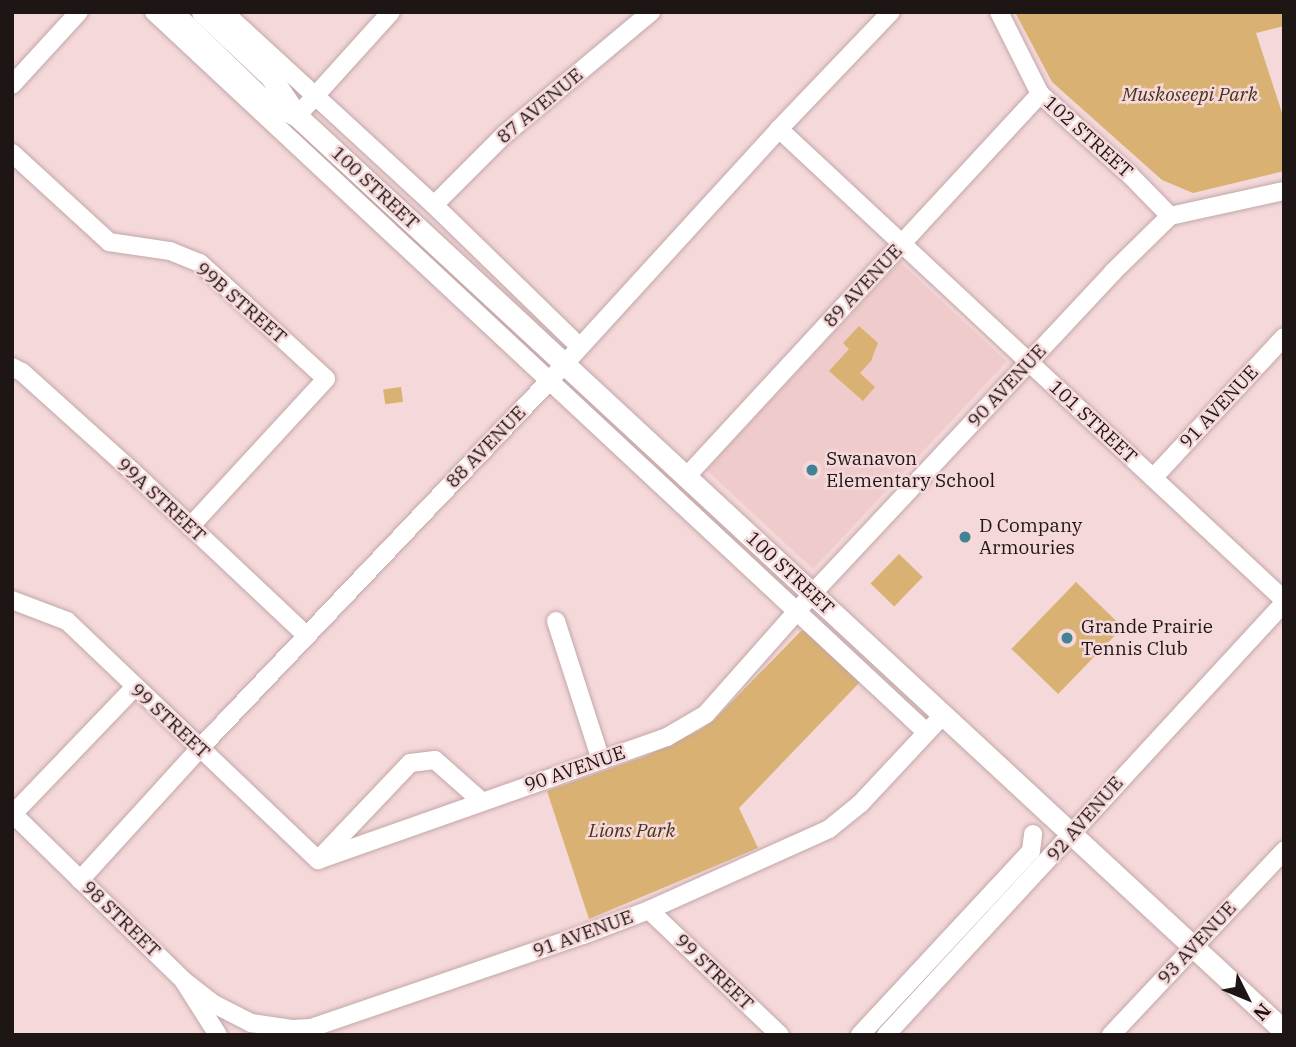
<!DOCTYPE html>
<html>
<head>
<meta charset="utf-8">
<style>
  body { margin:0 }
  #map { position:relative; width:1296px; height:1047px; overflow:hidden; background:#f5d8d9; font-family:"IBM Plex Serif",serif }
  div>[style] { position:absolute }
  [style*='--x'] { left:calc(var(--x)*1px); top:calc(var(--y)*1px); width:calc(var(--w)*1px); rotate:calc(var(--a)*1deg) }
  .built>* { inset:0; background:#f0cbcc; transform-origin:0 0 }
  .green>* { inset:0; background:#d9b273; transform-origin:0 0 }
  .roads { filter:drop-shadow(0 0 2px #c2a7a8) drop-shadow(0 0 2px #c2a7a8) }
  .minor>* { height:18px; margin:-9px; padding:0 9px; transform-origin:9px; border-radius:9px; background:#fff }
  .major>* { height:21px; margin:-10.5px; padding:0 10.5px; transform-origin:10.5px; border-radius:10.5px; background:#fff }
  .dots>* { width:19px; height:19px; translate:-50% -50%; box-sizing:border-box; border:4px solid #f5d8d9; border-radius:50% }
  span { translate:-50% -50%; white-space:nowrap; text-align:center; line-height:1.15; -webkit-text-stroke:5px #f5d8d9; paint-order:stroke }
  .park-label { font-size:19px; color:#443316; font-style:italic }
  .street-label { font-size:19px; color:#1e1515 }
  .poi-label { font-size:19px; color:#1e1515 }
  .left { translate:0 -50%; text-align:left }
  .frame { position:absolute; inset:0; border:14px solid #1e1515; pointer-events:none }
  .north { position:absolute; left:1212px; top:963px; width:70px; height:70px; -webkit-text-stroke:5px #f5d8d9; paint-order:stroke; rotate:133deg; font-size:19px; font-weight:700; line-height:28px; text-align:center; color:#1e1515 }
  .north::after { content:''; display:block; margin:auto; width:24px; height:32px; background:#1e1515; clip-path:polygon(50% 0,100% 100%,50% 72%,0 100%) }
</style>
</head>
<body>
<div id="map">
  <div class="built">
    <div style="left:900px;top:262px;width:146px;height:284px;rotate:43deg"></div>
  </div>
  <div class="green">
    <div style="clip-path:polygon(1015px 12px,1284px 12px,1284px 26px,1256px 33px,1284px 119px,1284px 171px,1193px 193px,1162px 180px,1052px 82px)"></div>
    <div style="clip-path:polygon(859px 326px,878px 343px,871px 361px,860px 373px,875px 387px,863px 401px,829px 371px,849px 349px,843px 343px)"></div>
    <div style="left:401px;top:387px;width:15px;height:18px;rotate:82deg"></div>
    <div style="left:899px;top:554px;width:33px;height:41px;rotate:44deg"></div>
    <div style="left:1076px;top:582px;width:65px;height:93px;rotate:44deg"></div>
    <div style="clip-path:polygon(801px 631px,805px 631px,860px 682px,739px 808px,758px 848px,589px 919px,547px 791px,646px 756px,700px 730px,714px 720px)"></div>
  </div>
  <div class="roads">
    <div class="minor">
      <div style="--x:154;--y:12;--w:1056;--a:43"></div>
      <div style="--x:224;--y:12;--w:285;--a:42.6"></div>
      <div style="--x:434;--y:205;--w:202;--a:44.2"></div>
      <div style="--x:999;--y:12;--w:92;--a:63.4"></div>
      <div style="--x:1040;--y:94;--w:121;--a:42"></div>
      <div style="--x:1130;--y:175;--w:57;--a:45.7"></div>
      <div style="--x:12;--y:85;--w:99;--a:-47.5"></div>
      <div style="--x:297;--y:116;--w:140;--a:-47.9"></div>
      <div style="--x:779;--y:129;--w:691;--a:43"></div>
      <div style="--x:12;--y:153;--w:132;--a:42.5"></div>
      <div style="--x:109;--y:242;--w:62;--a:8.4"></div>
      <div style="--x:170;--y:251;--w:32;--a:22"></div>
      <div style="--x:200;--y:263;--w:171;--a:42.6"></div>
      <div style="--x:326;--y:379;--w:201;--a:132.6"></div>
      <div style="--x:434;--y:205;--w:99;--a:-45"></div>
      <div style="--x:504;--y:135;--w:192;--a:-39.9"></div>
      <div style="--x:12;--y:367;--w:11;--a:27"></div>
      <div style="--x:22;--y:372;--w:149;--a:42"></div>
      <div style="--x:133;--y:472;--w:239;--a:43.3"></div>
      <div style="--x:686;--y:477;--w:522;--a:-47.25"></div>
      <div style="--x:1153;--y:478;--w:192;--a:-47.1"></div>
      <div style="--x:12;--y:600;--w:59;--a:20.9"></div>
      <div style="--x:67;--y:621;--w:347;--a:43.6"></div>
      <div style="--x:556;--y:621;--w:146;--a:72.1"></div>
      <div style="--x:12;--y:813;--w:239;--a:44.3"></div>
      <div style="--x:183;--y:980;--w:65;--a:57.5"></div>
      <div style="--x:12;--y:815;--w:176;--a:-46.2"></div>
      <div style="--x:320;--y:858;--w:131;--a:-46.5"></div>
      <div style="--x:410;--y:763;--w:25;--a:-7"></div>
      <div style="--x:435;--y:760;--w:60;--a:41.6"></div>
      <div style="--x:318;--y:860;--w:370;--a:-19.4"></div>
      <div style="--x:667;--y:737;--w:45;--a:-30.5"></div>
      <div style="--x:706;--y:714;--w:160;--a:-48.5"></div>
      <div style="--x:812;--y:594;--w:439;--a:-46.9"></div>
      <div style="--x:1112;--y:273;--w:81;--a:-44.5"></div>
      <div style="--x:1170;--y:216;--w:117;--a:-12.4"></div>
      <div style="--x:80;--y:880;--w:177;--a:-47.7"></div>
      <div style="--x:199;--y:749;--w:509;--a:-46.43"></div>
      <div style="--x:550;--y:380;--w:340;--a:-47.6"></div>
      <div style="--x:779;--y:129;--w:162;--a:-46.3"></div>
      <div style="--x:649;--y:910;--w:181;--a:43.7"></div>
      <div style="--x:183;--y:980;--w:37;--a:38"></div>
      <div style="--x:212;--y:1003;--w:44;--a:27.1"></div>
      <div style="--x:251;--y:1023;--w:41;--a:8.3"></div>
      <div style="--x:292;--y:1029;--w:19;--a:-3"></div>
      <div style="--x:311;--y:1028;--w:287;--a:-18.9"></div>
      <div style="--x:583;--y:935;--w:71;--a:-20.7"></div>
      <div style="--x:649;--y:910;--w:197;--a:-24.2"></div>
      <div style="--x:829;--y:829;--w:40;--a:-39"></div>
      <div style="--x:860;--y:804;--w:122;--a:-47"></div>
      <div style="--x:860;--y:1035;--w:251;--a:-47.1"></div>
      <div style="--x:1031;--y:851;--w:17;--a:-83"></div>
      <div style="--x:886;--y:1035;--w:587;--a:-47.35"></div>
      <div style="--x:1111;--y:1035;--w:253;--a:-46.8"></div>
    </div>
    <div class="major">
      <div style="--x:172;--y:12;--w:121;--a:44"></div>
      <div style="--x:259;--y:96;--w:41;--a:27.8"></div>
      <div style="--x:202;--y:12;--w:95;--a:43.3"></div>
      <div style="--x:271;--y:77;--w:47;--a:56.3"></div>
      <div style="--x:297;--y:116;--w:1346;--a:42.83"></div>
    </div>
  </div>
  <div class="dots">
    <div style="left:812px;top:470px;background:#418295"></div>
    <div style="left:965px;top:537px;background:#418295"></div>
    <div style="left:1067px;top:638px;background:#418295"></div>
  </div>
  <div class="park-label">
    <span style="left:1190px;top:95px">Muskoseepi Park</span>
    <span style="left:632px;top:831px">Lions Park</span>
  </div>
  <div class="street-label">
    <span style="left:540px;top:106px;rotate:-40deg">87 AVENUE</span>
    <span style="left:1088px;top:137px;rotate:42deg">102 STREET</span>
    <span style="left:375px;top:188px;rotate:43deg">100 STREET</span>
    <span style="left:863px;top:286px;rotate:-47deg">89 AVENUE</span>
    <span style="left:241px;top:303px;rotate:41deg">99B STREET</span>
    <span style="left:1007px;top:386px;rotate:-47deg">90 AVENUE</span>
    <span style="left:1219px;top:407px;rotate:-47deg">91 AVENUE</span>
    <span style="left:1093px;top:422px;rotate:43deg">101 STREET</span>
    <span style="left:486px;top:447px;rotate:-46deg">88 AVENUE</span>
    <span style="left:161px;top:500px;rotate:43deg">99A STREET</span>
    <span style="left:790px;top:573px;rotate:43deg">100 STREET</span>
    <span style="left:170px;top:721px;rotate:43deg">99 STREET</span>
    <span style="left:575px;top:769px;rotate:-19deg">90 AVENUE</span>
    <span style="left:1085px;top:819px;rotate:-49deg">92 AVENUE</span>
    <span style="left:121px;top:919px;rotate:44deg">98 STREET</span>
    <span style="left:583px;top:934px;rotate:-20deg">91 AVENUE</span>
    <span style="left:1197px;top:943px;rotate:-47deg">93 AVENUE</span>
    <span style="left:714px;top:972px;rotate:44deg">99 STREET</span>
  </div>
  <div class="poi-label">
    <span class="left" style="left:826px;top:470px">Swanavon<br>Elementary School</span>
    <span class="left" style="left:979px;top:537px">D Company<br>Armouries</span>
    <span class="left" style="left:1081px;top:638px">Grande Prairie<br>Tennis Club</span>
  </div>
  <div class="frame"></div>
  <div class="north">N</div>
</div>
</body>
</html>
